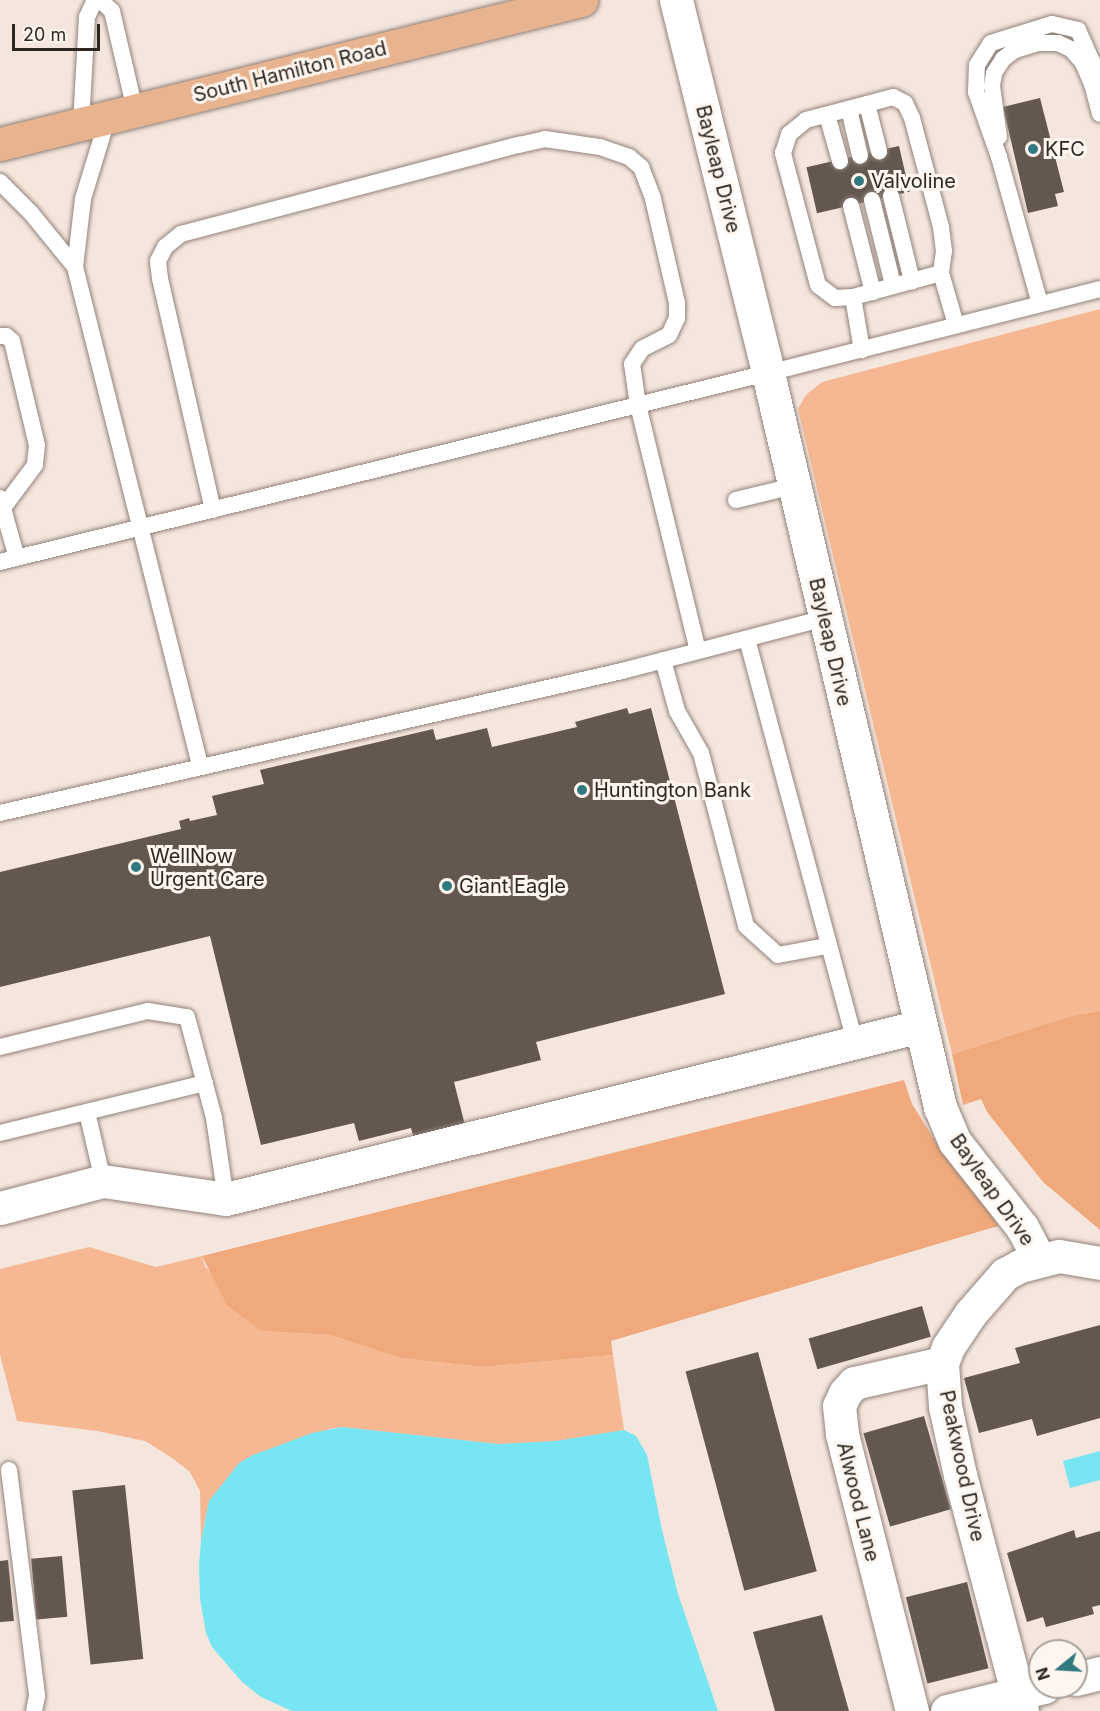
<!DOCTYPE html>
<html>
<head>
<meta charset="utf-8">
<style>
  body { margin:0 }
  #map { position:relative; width:1100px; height:1711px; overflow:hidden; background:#f5e6dd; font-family:Inter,sans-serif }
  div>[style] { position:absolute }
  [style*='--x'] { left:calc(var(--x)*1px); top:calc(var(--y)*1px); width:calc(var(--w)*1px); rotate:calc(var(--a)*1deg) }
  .green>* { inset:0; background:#f5b892 }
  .forest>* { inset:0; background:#f0a97c }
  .water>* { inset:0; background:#77e5f2 }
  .building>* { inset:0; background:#645750; transform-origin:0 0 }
  .roads { filter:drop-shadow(0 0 2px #91837b) drop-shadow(0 0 2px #91837b) }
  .lane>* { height:16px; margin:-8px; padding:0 8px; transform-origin:8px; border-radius:8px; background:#fff }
  .street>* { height:33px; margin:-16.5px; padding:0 16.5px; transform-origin:16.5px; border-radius:16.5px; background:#fff }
  .primary>* { height:33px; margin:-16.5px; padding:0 16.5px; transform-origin:16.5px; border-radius:16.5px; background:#e8b38f }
  .dots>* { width:16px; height:16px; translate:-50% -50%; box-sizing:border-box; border:3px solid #fef5ef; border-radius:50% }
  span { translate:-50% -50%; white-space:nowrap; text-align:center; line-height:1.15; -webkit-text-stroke:6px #fef5ef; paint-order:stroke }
  .street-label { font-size:20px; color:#2c2723 }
  .poi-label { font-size:20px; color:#2c2723 }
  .left { translate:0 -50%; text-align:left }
  .north { position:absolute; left:1028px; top:1639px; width:60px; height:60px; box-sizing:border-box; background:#fef5ef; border:2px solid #aaa39d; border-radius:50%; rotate:252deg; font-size:16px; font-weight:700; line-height:24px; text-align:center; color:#2c2723 }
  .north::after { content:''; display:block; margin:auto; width:21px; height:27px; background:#317981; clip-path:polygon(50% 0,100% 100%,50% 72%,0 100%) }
  .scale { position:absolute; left:12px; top:24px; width:88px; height:27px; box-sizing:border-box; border:3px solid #2c2723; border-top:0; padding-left:8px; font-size:18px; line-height:21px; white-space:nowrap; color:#2c2723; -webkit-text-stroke:4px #fef5ef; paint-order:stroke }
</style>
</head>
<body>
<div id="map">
  <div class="green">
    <div style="clip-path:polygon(1100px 309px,1100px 1011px,1071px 1016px,952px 1054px,798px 409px,806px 395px,822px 382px)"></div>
    <div style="clip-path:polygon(89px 1247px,156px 1267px,202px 1256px,205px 1266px,261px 1331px,330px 1335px,400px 1358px,483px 1367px,613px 1355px,624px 1430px,556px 1441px,498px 1444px,342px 1427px,329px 1429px,253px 1455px,209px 1501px,201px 1541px,200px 1491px,190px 1472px,172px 1458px,145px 1441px,97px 1431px,17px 1421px,0 1355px,0 1269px)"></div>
  </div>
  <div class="forest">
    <div style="clip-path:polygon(1100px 1011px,1100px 1230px,1043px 1182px,987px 1112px,981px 1099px,963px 1105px,952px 1054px,1071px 1016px)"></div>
    <div style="clip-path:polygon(904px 1080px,912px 1104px,942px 1152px,987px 1207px,998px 1226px,611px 1341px,613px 1355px,483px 1367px,400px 1358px,330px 1335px,261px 1331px,227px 1305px,202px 1256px)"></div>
  </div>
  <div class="water">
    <div style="clip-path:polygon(342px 1427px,498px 1444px,556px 1441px,624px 1430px,636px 1436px,647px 1455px,662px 1530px,678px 1594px,718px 1711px,292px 1711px,261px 1697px,242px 1682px,212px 1647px,206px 1633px,200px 1599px,199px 1565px,201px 1541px,209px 1501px,239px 1463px,253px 1455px,312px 1433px)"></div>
    <div style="clip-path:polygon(1100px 1451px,1100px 1480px,1070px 1488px,1063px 1461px)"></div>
  </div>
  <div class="building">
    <div style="clip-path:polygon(1040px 98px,1064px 192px,1055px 194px,1058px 206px,1028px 213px,1003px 107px)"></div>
    <div style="left:899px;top:146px;width:47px;height:95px;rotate:77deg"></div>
    <div style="clip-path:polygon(627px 708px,629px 714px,651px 708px,725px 994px,536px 1042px,541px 1060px,454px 1082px,468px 1137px,417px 1149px,411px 1128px,359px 1141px,354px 1123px,261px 1145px,210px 936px,0 987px,0 872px,181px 829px,179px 821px,189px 818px,190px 821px,217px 815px,212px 796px,264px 784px,260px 770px,433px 729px,436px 740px,487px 728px,492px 747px,577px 727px,575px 722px)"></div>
    <div style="left:922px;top:1306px;width:32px;height:118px;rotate:74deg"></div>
    <div style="clip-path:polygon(1100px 1325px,1100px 1418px,1037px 1436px,1032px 1419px,979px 1433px,964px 1378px,1020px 1363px,1015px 1348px)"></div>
    <div style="left:758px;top:1352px;width:227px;height:75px;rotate:75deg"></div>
    <div style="left:924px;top:1416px;width:97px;height:63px;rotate:74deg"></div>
    <div style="left:125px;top:1485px;width:175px;height:53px;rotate:84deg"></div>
    <div style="clip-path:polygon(1074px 1530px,1076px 1538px,1100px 1531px,1100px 1605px,1092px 1607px,1094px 1614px,1046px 1627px,1043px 1617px,1027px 1622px,1007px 1553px)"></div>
    <div style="left:62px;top:1556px;width:61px;height:31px;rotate:85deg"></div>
    <div style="clip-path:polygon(8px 1560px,14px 1621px,0 1622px,0 1561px)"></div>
    <div style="left:967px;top:1582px;width:89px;height:63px;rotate:76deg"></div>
    <div style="clip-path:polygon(822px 1615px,849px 1711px,775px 1711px,753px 1632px)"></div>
  </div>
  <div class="roads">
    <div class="lane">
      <div style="--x:100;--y:0;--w:16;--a:43"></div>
      <div style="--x:112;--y:11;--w:102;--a:76.9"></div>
      <div style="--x:867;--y:104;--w:49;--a:75.7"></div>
      <div style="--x:849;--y:109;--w:48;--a:76.8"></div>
      <div style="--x:827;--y:115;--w:48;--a:74.2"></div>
      <div style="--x:108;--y:117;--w:86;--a:107"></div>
      <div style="--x:83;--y:199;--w:68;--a:96.7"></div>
      <div style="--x:75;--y:267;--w:513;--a:75.91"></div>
      <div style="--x:81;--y:124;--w:107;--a:-86.8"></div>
      <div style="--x:87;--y:17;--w:19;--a:-65"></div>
      <div style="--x:999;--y:137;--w:51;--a:-97.8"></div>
      <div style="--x:992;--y:86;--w:13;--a:-81"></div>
      <div style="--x:994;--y:73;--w:17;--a:-57"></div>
      <div style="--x:1003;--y:59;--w:15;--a:-37"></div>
      <div style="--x:1015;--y:50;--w:24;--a:-17"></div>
      <div style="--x:1038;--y:43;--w:20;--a:0"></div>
      <div style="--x:1058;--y:43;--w:14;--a:25"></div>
      <div style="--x:1071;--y:49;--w:18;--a:49"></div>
      <div style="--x:1083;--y:63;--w:23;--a:67"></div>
      <div style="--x:1092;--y:84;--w:31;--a:75"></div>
      <div style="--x:0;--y:182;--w:44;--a:45"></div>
      <div style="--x:31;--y:213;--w:70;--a:50.8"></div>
      <div style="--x:891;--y:196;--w:88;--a:76.1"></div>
      <div style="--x:872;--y:200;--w:88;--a:76.1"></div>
      <div style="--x:851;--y:206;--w:89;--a:75.7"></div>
      <div style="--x:941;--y:273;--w:91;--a:164.7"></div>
      <div style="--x:853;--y:297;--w:18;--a:177"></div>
      <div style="--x:835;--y:298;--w:21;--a:-143"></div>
      <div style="--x:818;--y:285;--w:137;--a:-104.9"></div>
      <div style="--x:783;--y:153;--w:20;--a:-72"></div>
      <div style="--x:789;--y:134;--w:22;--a:-39"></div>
      <div style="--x:806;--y:120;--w:63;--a:-14.7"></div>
      <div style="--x:867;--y:104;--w:27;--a:-15"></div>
      <div style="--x:893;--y:97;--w:13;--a:27"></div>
      <div style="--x:905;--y:103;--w:17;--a:65"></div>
      <div style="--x:912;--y:118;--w:113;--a:75.1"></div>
      <div style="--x:941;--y:227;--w:24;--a:83"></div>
      <div style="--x:944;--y:251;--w:22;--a:98"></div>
      <div style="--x:941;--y:273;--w:54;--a:73.9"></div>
      <div style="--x:853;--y:297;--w:54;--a:80.4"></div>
      <div style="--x:1040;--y:304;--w:153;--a:-105.6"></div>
      <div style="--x:999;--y:157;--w:69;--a:-109.5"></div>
      <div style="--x:976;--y:92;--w:27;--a:-88"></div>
      <div style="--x:977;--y:65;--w:26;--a:-58"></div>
      <div style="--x:991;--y:43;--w:64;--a:-17.3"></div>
      <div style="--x:1052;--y:24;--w:27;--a:13"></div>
      <div style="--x:1078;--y:30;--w:34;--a:66"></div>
      <div style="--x:1092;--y:61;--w:23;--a:90"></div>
      <div style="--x:0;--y:336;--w:6;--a:0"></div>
      <div style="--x:6;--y:336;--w:8;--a:40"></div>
      <div style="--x:12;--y:341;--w:107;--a:76.5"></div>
      <div style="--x:37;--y:445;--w:20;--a:96"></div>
      <div style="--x:35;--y:465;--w:54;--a:126.7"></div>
      <div style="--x:0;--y:498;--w:62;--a:74.2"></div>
      <div style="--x:736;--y:500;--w:60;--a:-13.6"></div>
      <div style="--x:213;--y:510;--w:238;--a:-102.9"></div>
      <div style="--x:160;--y:278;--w:17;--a:-97"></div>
      <div style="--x:158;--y:261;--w:16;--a:-63"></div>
      <div style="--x:165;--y:247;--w:21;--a:-39"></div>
      <div style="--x:181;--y:234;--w:350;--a:-14.8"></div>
      <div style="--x:519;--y:145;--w:27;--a:-13"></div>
      <div style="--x:545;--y:139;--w:56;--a:8.3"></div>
      <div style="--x:600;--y:147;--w:31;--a:19"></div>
      <div style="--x:629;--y:157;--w:16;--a:40"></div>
      <div style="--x:641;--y:167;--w:34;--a:69"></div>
      <div style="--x:653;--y:199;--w:107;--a:77"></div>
      <div style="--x:677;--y:303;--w:15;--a:90"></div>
      <div style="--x:677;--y:318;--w:19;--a:115"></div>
      <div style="--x:669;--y:335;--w:30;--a:153"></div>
      <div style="--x:642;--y:349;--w:18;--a:124"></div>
      <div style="--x:632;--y:364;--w:41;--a:81.7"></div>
      <div style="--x:638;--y:405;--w:253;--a:76.3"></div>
      <div style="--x:0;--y:562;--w:791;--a:-13.83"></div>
      <div style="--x:768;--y:373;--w:342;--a:-14.2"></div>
      <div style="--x:747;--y:639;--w:417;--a:75"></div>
      <div style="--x:663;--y:660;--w:53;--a:74.6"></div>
      <div style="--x:677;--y:711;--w:48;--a:60.3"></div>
      <div style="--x:701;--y:753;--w:179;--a:75.4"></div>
      <div style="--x:746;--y:926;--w:43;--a:42.2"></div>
      <div style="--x:778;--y:955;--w:50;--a:-10.4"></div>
      <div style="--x:0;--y:813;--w:638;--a:-12.86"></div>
      <div style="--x:622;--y:671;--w:210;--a:-14.6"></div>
      <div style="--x:0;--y:1047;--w:152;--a:-13.7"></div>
      <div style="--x:148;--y:1011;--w:39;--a:9"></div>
      <div style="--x:187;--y:1017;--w:105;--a:75"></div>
      <div style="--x:214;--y:1118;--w:82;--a:81.6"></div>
      <div style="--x:87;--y:1112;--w:71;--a:76.9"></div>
      <div style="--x:0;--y:1133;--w:211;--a:-13.7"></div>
      <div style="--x:9;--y:1470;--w:228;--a:82.9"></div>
      <div style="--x:37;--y:1696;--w:15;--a:101"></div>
    </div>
    <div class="street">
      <div style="--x:676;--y:0;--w:384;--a:76.1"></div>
      <div style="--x:768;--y:373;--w:754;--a:76.81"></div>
      <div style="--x:940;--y:1107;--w:38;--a:67"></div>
      <div style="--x:955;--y:1142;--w:108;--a:51.8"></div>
      <div style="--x:1022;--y:1227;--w:36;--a:62"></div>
      <div style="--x:0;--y:1208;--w:106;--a:-14.7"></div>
      <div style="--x:103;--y:1181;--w:124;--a:8.3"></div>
      <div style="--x:226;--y:1199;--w:716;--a:-13.98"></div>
      <div style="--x:1076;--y:1679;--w:25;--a:-14"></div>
      <div style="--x:912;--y:1711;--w:286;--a:-104.2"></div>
      <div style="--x:842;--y:1434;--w:28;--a:-96"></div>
      <div style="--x:839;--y:1406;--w:14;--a:-65"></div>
      <div style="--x:845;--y:1393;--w:13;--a:-48"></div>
      <div style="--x:854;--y:1383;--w:90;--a:-12.8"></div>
      <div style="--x:947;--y:1711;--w:100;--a:-13.9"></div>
      <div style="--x:1022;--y:1711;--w:244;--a:-104.7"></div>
      <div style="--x:960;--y:1475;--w:71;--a:-102.3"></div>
      <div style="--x:945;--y:1406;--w:43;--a:-94"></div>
      <div style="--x:942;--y:1363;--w:17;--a:-69"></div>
      <div style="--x:948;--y:1347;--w:40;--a:-56"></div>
      <div style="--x:970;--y:1314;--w:53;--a:-48.8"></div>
      <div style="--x:1005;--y:1274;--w:17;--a:-28"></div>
      <div style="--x:1020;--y:1266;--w:40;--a:-14.4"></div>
      <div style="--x:1059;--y:1256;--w:42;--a:9.7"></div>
    </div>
    <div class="primary">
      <div style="--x:0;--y:144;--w:599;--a:-13.92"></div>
    </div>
  </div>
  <div class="dots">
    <div style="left:1033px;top:149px;background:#317981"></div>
    <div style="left:859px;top:181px;background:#317981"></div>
    <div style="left:582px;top:790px;background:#317981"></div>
    <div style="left:136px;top:867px;background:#317981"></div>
    <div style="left:447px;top:886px;background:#317981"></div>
  </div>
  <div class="street-label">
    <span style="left:290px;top:72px;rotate:-14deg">South Hamilton Road</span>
    <span style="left:718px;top:169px;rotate:76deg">Bayleap Drive</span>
    <span style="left:830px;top:642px;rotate:77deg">Bayleap Drive</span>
    <span style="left:992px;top:1190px;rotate:55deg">Bayleap Drive</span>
    <span style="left:962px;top:1466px;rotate:78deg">Peakwood Drive</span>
    <span style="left:858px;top:1502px;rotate:76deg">Alwood Lane</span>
  </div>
  <div class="poi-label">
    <span class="left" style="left:1045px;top:149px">KFC</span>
    <span class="left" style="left:871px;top:181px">Valvoline</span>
    <span class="left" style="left:594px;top:790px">Huntington Bank</span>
    <span class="left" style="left:150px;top:868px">WellNow<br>Urgent Care</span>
    <span class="left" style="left:459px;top:886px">Giant Eagle</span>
  </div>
  <div class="north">N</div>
  <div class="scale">20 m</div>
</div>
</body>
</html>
